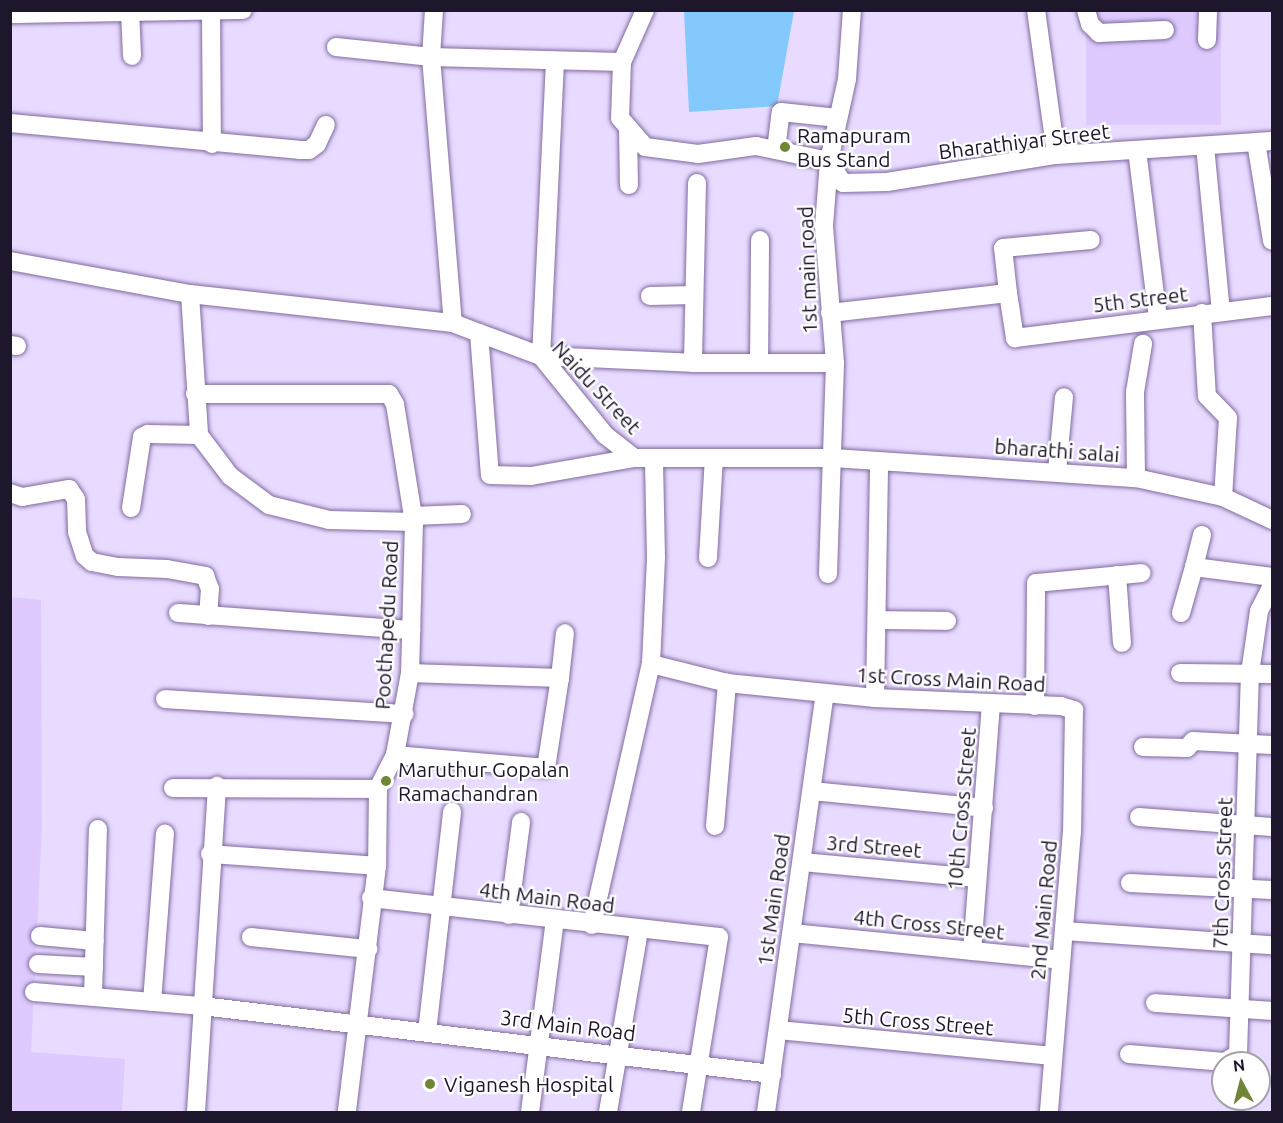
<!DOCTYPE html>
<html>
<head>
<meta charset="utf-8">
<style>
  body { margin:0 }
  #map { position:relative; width:1283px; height:1123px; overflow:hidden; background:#e8dbff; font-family:Ubuntu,sans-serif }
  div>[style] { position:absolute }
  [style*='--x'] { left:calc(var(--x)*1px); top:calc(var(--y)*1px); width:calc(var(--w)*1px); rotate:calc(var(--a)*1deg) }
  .built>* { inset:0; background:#decaff; transform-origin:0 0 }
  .water>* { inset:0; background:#84c9fc }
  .roads { filter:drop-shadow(0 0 2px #806ba0) drop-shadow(0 0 2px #806ba0) }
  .minor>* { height:18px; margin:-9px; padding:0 9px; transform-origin:9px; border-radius:9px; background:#fff }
  .dots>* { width:16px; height:16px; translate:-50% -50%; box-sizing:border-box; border:3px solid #fff; border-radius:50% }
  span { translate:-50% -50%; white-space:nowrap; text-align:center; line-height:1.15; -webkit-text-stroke:4.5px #fff; paint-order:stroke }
  .poi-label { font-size:21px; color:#1e162b }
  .left { translate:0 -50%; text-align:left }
  .street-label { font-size:21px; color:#1e162b }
  .frame { position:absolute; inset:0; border:12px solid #1e162b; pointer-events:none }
  .north { position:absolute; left:1211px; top:1051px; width:60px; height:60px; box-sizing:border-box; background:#fff; border:2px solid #a5a2aa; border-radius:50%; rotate:353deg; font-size:16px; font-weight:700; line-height:24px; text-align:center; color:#1e162b }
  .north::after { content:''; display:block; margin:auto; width:21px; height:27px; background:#718536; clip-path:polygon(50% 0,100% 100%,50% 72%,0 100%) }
</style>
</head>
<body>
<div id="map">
  <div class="built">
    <div style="left:1086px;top:11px;width:135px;height:114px"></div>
    <div style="clip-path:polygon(10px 597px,41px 600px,42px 828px,31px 1052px,125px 1059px,122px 1112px,11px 1112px)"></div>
  </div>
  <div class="water">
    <div style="clip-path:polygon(684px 11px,794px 11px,777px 106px,689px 112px)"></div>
  </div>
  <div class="roads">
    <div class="minor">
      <div style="--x:130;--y:10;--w:46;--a:87.5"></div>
      <div style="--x:434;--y:10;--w:47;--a:93.7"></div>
      <div style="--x:431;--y:57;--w:267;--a:85.3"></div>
      <div style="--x:1036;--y:10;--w:146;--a:82.1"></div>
      <div style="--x:1086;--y:10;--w:15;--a:74"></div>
      <div style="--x:1090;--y:24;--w:13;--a:45"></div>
      <div style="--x:1099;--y:33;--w:66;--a:-2.6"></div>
      <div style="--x:211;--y:11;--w:133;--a:89.6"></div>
      <div style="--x:10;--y:14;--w:233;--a:-1"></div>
      <div style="--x:1207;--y:40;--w:30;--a:-88"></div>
      <div style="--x:336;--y:47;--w:96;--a:6"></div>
      <div style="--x:431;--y:57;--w:191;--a:1.5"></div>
      <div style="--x:622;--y:62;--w:57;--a:-66.1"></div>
      <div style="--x:555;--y:61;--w:295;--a:92.7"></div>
      <div style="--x:541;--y:356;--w:152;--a:2.6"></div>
      <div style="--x:622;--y:62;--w:56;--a:92"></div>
      <div style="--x:620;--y:118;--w:38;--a:49"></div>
      <div style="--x:645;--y:147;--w:53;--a:7.5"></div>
      <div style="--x:698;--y:154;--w:59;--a:-7.9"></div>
      <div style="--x:756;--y:146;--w:75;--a:11.6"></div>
      <div style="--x:829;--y:161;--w:26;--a:58"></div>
      <div style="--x:843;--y:183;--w:44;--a:-1.3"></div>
      <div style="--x:887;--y:182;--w:171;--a:-9.1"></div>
      <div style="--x:1056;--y:155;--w:216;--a:-3.7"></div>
      <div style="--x:10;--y:123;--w:290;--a:5.3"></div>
      <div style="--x:299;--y:150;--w:10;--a:0"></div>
      <div style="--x:309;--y:150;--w:10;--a:-37"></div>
      <div style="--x:317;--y:144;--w:21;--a:-65"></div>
      <div style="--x:628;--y:129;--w:56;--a:89"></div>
      <div style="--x:1256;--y:142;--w:100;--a:80.8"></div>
      <div style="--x:1205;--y:146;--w:166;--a:84.5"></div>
      <div style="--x:776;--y:150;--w:38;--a:-83"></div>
      <div style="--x:781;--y:112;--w:57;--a:6"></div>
      <div style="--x:1137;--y:150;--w:170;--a:82.9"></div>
      <div style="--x:697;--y:183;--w:180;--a:91.3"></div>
      <div style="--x:693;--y:363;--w:142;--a:0"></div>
      <div style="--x:10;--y:261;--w:183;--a:10.4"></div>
      <div style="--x:190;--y:294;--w:141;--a:86.3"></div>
      <div style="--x:199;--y:435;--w:51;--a:52.9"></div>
      <div style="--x:230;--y:476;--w:49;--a:36.6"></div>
      <div style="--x:269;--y:505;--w:62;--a:14"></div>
      <div style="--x:329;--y:520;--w:85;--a:1.3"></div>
      <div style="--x:414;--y:522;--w:151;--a:91.5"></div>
      <div style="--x:410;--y:673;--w:83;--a:100.4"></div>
      <div style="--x:395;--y:755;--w:38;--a:117"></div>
      <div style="--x:378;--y:789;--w:77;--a:90.7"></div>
      <div style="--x:377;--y:866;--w:248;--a:97"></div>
      <div style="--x:1008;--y:293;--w:46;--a:81.2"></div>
      <div style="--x:1015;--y:338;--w:259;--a:-7.1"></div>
      <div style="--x:190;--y:294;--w:265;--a:6.3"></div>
      <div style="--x:453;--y:323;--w:28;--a:21"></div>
      <div style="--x:479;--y:333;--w:66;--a:20.4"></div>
      <div style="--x:541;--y:356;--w:102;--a:51"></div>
      <div style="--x:605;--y:435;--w:37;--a:38"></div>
      <div style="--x:634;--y:458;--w:199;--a:0"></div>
      <div style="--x:833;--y:458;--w:304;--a:3.8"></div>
      <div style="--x:1136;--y:478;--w:89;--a:12.3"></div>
      <div style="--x:1223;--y:497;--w:54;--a:25.1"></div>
      <div style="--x:650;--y:296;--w:44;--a:-1.3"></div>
      <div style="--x:830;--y:313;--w:179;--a:-6.4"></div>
      <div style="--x:1008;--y:293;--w:45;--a:-96.3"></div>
      <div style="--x:1003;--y:248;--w:88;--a:-5.2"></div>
      <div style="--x:1202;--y:313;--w:83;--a:86.6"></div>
      <div style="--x:1207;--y:396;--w:30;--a:46"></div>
      <div style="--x:1228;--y:418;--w:79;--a:93.6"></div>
      <div style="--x:479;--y:333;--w:142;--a:85.6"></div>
      <div style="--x:490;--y:475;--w:41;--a:1.4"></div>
      <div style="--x:531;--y:476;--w:105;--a:-9.9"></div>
      <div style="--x:10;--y:345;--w:7;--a:8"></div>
      <div style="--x:759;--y:363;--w:123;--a:-89.5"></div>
      <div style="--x:195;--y:394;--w:194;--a:0"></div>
      <div style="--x:389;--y:394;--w:12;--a:59"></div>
      <div style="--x:395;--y:404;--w:120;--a:80.9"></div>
      <div style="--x:1057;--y:471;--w:74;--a:-84.6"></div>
      <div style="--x:1136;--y:478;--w:86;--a:-90.7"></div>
      <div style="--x:1135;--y:392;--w:49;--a:-80.5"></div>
      <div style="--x:10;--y:493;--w:13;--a:18"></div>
      <div style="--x:22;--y:497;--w:48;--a:-9.7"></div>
      <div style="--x:69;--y:489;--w:12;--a:55"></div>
      <div style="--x:76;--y:499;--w:33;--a:88"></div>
      <div style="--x:77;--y:532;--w:25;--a:72"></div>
      <div style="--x:85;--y:556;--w:9;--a:41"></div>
      <div style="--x:92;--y:562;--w:26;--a:11"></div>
      <div style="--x:118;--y:567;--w:49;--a:2.3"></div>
      <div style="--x:167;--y:569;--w:39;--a:10"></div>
      <div style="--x:205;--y:576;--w:14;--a:69"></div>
      <div style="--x:210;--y:589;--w:27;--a:94"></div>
      <div style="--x:131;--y:508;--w:72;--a:-81.2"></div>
      <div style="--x:142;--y:437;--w:7;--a:-27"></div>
      <div style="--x:148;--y:434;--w:51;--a:1.1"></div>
      <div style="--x:413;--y:516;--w:49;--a:-2.3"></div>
      <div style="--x:1202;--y:535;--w:33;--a:104"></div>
      <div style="--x:1194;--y:567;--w:79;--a:7.3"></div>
      <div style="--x:708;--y:558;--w:100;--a:-86.6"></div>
      <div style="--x:828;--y:574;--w:211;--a:-88.1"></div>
      <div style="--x:835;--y:363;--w:137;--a:-94.6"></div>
      <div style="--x:824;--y:226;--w:65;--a:-85.6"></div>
      <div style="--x:829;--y:161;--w:84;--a:-77.6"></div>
      <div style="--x:847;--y:79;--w:69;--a:-85.9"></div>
      <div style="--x:1117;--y:575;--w:68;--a:85.8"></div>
      <div style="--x:178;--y:613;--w:234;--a:4.2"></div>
      <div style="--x:1181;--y:613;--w:48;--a:-74.2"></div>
      <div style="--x:877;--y:620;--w:70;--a:0.8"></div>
      <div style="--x:651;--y:664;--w:107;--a:-87.3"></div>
      <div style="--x:656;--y:557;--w:99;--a:-91.2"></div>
      <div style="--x:1180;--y:673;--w:92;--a:0.6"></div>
      <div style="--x:560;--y:678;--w:45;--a:-83.7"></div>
      <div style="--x:875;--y:698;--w:236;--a:-89"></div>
      <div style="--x:165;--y:699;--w:240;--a:3.6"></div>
      <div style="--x:1035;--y:706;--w:123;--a:-89.5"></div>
      <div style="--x:1036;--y:583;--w:106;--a:-5.4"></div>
      <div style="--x:1143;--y:747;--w:44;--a:1.3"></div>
      <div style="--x:1187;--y:748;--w:9;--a:-49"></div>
      <div style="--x:1193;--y:741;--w:79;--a:2.9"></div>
      <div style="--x:395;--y:755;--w:152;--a:4.9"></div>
      <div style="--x:546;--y:768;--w:91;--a:-81.2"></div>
      <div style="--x:560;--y:678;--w:150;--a:-178.1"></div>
      <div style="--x:173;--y:788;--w:205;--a:0.3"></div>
      <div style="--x:812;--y:791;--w:173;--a:5.6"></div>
      <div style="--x:1139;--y:817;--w:133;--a:4.3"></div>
      <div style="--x:715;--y:826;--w:144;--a:-85.2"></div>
      <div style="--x:727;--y:683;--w:149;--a:5.8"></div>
      <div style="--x:875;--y:698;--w:186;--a:2.5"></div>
      <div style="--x:1061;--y:706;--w:14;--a:17"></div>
      <div style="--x:1074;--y:710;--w:121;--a:90.9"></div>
      <div style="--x:1072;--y:831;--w:282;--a:94.7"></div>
      <div style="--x:210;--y:854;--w:167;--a:4.1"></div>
      <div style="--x:802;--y:862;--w:176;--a:5.2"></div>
      <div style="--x:1130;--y:883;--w:142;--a:2.8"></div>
      <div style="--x:371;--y:898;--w:350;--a:6.4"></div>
      <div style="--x:719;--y:937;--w:177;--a:99.1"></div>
      <div style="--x:509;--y:915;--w:94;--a:-82.6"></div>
      <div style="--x:592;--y:925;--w:268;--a:-77.3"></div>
      <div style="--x:651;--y:664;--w:78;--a:14"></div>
      <div style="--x:1064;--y:931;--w:208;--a:3.9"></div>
      <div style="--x:792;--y:933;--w:270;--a:5.7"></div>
      <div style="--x:40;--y:936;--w:55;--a:5.2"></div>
      <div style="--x:251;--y:937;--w:118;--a:5.9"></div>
      <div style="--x:972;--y:951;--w:246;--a:-85.6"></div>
      <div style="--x:38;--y:964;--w:56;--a:3.1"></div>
      <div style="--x:34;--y:992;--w:169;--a:4.8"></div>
      <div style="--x:202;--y:1006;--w:574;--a:6.8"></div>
      <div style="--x:93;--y:996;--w:167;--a:-88.3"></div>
      <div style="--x:152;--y:1002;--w:169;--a:-85.6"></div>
      <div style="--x:1155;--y:1003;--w:117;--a:3.9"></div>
      <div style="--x:778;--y:1030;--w:276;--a:5.4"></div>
      <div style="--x:427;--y:1032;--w:222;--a:-83.5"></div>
      <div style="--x:1129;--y:1054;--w:96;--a:4.8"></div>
      <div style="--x:1225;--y:1062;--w:15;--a:-32"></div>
      <div style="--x:1238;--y:1054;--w:381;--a:-88.2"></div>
      <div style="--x:1250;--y:673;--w:63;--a:-81.7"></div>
      <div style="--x:1259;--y:611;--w:29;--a:-63"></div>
      <div style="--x:196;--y:1112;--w:327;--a:-86.3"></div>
      <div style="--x:530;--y:1112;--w:195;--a:-82.6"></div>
      <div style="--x:608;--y:1112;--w:185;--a:-80.3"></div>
      <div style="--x:766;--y:1112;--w:422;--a:-82"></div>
    </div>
  </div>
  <div class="dots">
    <div style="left:785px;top:147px;background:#718536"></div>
    <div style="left:386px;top:781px;background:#718536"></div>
    <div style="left:430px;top:1084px;background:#718536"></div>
  </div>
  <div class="poi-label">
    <span class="left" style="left:797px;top:147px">Ramapuram<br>Bus Stand</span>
    <span class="left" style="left:398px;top:781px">Maruthur Gopalan<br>Ramachandran</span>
    <span class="left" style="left:444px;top:1084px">Viganesh Hospital</span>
  </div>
  <div class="street-label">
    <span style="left:1024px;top:141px;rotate:-7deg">Bharathiyar Street</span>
    <span style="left:807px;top:270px;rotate:-92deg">1st main road</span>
    <span style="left:1140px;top:299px;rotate:-7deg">5th Street</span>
    <span style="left:597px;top:387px;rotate:47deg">Naidu Street</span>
    <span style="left:1057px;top:450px;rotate:4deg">bharathi salai</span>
    <span style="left:386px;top:625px;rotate:-87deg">Poothapedu Road</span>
    <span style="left:951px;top:679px;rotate:3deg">1st Cross Main Road</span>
    <span style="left:961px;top:809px;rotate:-85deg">10th Cross Street</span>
    <span style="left:874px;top:846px;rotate:5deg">3rd Street</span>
    <span style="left:1222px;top:873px;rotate:-88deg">7th Cross Street</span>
    <span style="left:547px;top:897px;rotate:7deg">4th Main Road</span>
    <span style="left:773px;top:900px;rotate:-82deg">1st Main Road</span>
    <span style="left:1043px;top:910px;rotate:-85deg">2nd Main Road</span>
    <span style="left:929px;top:924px;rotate:6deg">4th Cross Street</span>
    <span style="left:918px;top:1021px;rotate:5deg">5th Cross Street</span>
    <span style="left:568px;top:1025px;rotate:7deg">3rd Main Road</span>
  </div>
  <div class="frame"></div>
  <div class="north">N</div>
</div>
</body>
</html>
